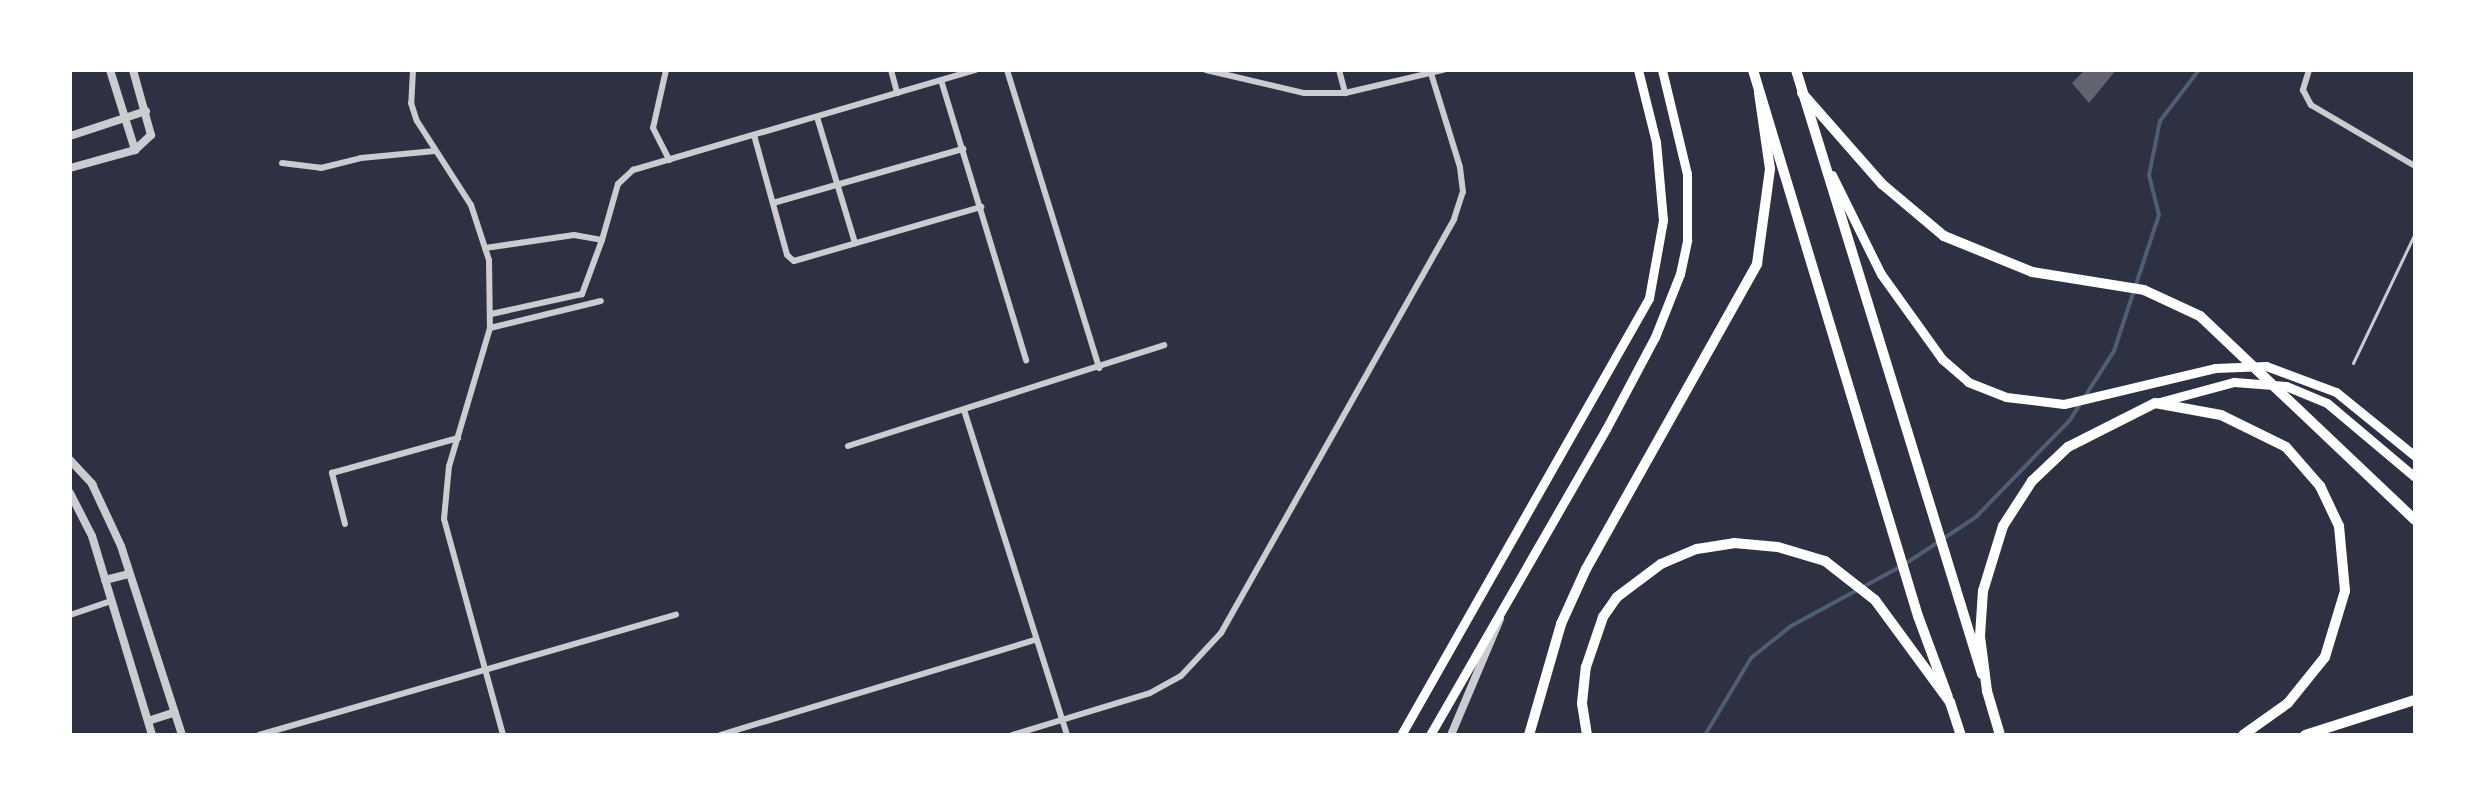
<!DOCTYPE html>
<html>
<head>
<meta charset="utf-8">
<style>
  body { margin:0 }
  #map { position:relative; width:2485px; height:805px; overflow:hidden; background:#2d3142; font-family:Rubik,sans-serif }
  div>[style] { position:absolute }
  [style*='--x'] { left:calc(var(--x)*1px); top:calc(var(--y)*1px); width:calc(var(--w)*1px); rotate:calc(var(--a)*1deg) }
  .stream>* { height:4px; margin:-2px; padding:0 2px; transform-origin:2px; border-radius:2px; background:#4f5d75 }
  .building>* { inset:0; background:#626471 }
  .service>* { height:3px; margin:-1.5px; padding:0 1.5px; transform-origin:1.5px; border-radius:1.5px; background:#caccd0 }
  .minor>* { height:6px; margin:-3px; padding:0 3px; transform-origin:3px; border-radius:3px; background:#caccd0 }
  .tertiary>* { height:8px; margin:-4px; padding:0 4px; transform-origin:4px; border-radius:4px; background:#caccd0 }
  .secondary>* { height:9px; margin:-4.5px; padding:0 4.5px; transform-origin:4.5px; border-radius:4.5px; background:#fff }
  .primary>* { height:10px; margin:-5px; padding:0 5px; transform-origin:5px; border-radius:5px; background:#fff }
  .trunk>* { height:10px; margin:-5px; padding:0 5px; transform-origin:5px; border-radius:5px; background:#fff }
  span { translate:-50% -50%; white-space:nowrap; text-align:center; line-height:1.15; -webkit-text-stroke:6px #fff; paint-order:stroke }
  .frame { position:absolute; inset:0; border:72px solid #fff; pointer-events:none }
</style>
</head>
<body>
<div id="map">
  <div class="stream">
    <div style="--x:1705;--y:735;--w:90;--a:-59.1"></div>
    <div style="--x:1751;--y:658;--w:51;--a:-38.7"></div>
    <div style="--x:1791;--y:626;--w:130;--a:-28.5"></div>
    <div style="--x:1905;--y:564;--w:85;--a:-33.5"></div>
    <div style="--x:1976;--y:517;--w:135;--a:-45.9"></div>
    <div style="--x:2070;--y:420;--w:82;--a:-57.5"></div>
    <div style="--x:2114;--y:351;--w:143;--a:-71.7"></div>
    <div style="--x:2159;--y:215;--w:41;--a:-104"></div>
    <div style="--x:2149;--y:175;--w:55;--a:-78.5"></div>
    <div style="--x:2160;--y:121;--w:64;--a:-52.6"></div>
  </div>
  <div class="building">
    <div style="clip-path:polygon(2085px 70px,2116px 70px,2089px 103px,2072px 83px)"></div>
  </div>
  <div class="service">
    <div style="--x:2353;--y:363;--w:144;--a:-64.5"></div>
  </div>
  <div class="minor">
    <div style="--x:413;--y:70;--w:33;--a:93"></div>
    <div style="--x:411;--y:103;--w:19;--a:72"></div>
    <div style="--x:417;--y:121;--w:100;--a:57.3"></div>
    <div style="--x:471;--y:205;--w:58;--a:71.9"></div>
    <div style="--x:489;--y:260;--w:68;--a:89.2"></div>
    <div style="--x:490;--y:328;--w:144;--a:106.5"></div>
    <div style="--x:449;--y:466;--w:53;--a:95.4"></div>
    <div style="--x:444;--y:519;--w:224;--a:74.7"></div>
    <div style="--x:666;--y:70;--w:59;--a:102.6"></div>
    <div style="--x:653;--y:128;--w:36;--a:63"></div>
    <div style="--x:891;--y:70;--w:24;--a:75"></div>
    <div style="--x:1007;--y:70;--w:312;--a:72.8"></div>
    <div style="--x:1206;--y:70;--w:101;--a:13.2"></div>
    <div style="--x:1304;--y:93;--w:41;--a:0"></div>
    <div style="--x:1345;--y:93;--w:101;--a:-13.2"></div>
    <div style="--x:1339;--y:70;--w:24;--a:75"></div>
    <div style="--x:2309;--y:70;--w:21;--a:107"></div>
    <div style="--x:2303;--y:90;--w:17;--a:62"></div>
    <div style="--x:2311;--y:105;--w:121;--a:30.4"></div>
    <div style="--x:941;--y:80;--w:293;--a:73.1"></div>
    <div style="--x:817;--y:117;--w:132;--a:73.2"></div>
    <div style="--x:754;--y:135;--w:124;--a:74.6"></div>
    <div style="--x:787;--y:255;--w:9;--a:41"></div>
    <div style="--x:794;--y:261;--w:195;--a:-16.1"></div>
    <div style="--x:282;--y:163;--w:39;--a:7"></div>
    <div style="--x:321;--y:168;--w:41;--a:-14"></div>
    <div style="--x:361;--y:158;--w:74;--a:-5.4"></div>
    <div style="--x:773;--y:203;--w:198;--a:-15.9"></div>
    <div style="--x:602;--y:240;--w:58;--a:-74.1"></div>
    <div style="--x:618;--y:184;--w:21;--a:-43"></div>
    <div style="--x:633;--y:170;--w:357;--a:-16.3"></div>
    <div style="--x:485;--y:248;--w:90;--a:-8.3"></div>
    <div style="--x:574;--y:235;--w:28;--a:10"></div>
    <div style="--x:602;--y:240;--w:58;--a:110.3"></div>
    <div style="--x:582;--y:294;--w:93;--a:167.6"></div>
    <div style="--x:490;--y:328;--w:114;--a:-13.7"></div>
    <div style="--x:964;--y:410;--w:341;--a:72.4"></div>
    <div style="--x:848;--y:446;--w:332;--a:-17.7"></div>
    <div style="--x:345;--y:524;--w:53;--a:-104.3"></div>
    <div style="--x:332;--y:473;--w:131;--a:-15.5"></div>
    <div style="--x:70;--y:615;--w:43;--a:-18.9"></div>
    <div style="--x:259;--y:735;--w:434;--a:-16.1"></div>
    <div style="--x:720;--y:735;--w:329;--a:-16.8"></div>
    <div style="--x:1012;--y:735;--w:144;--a:-16.9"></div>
    <div style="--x:1150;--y:693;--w:35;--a:-29"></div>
    <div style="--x:1181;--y:676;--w:59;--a:-47.1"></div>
    <div style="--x:1221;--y:633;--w:475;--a:-60.6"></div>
    <div style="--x:1454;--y:219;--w:28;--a:-72"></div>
    <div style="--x:1463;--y:192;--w:25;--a:-97"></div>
    <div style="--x:1460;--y:167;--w:102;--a:-107.2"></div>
  </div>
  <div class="tertiary">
    <div style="--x:110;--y:70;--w:84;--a:72.6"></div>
    <div style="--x:70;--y:136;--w:80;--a:-18.2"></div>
    <div style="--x:70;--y:168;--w:67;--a:-15.5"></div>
    <div style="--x:135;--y:150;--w:22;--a:-43"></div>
    <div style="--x:151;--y:135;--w:67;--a:-105.5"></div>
    <div style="--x:70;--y:460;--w:33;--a:47"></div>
    <div style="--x:92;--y:484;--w:68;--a:64.9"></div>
    <div style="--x:121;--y:546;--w:199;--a:72.1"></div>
    <div style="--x:70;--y:493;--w:48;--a:62.9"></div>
    <div style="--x:92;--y:536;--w:208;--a:73.2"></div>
    <div style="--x:105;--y:580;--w:25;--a:-14"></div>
    <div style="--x:148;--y:721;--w:28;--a:-18"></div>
    <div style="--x:1451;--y:735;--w:126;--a:-67.1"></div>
  </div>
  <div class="secondary">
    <div style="--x:1832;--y:175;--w:110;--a:63.7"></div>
    <div style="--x:1881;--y:274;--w:105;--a:54.3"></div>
    <div style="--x:1942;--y:359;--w:35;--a:41"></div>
    <div style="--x:1968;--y:382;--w:41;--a:21.5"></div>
    <div style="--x:2006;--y:397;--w:58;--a:6.9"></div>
    <div style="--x:2064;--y:404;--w:155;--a:-13.4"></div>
    <div style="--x:2215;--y:368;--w:51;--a:-2.2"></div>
    <div style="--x:2266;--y:366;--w:75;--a:20.4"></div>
    <div style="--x:2336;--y:392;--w:102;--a:39"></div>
    <div style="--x:2156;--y:403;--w:81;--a:-15.1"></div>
    <div style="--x:2234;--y:382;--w:52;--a:4.4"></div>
    <div style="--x:2286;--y:386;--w:44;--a:22.5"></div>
    <div style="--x:2327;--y:403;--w:115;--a:40.1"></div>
    <div style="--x:1401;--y:735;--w:502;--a:-60.42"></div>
    <div style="--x:1649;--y:298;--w:79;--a:-79.8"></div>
    <div style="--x:1663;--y:220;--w:78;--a:-95.1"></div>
    <div style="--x:1656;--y:142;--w:74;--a:-104"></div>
    <div style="--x:1430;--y:735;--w:353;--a:-60.1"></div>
    <div style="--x:1606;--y:429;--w:104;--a:-62"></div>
    <div style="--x:1655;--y:337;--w:68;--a:-68.4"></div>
    <div style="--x:1680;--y:274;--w:35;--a:-78"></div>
    <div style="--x:1687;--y:240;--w:66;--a:-90"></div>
    <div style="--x:1687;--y:174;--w:107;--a:-103.5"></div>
  </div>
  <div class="primary">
    <div style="--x:1753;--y:70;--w:570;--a:73.19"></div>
    <div style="--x:1918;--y:616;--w:86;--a:69.7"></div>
    <div style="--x:1796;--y:70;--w:632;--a:72.88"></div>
  </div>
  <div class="trunk">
    <div style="--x:1802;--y:93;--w:121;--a:48.7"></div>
    <div style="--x:1882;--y:184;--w:81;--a:40"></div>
    <div style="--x:1944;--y:236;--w:95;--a:22.2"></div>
    <div style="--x:2032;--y:272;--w:113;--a:9.1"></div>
    <div style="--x:2144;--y:290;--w:62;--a:24.9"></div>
    <div style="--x:2200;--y:316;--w:296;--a:43.5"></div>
    <div style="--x:1529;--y:735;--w:116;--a:-73.9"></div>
    <div style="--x:1561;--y:624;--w:60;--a:-65.6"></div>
    <div style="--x:1586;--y:569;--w:350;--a:-60.7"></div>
    <div style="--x:1757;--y:264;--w:96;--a:-82.2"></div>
    <div style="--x:1770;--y:169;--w:77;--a:-98.2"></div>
    <div style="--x:1587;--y:735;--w:32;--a:-99"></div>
    <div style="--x:1582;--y:703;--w:36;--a:-84"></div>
    <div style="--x:1586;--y:667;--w:53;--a:-71.2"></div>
    <div style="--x:1603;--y:617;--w:24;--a:-55"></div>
    <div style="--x:1617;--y:597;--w:55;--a:-36.9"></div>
    <div style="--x:1661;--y:564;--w:39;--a:-23"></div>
    <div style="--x:1697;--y:549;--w:37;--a:-9"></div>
    <div style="--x:1734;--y:543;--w:44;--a:5.2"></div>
    <div style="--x:1778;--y:547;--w:49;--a:16.6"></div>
    <div style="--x:1825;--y:561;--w:63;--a:38"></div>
    <div style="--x:1875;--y:600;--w:127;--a:53.7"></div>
    <div style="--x:1950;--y:702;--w:35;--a:72"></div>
    <div style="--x:2000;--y:735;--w:46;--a:-106.5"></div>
    <div style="--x:1987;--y:691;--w:55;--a:-97.3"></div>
    <div style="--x:1980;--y:636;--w:45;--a:-86.2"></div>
    <div style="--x:1983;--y:591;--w:68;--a:-72.9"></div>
    <div style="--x:2003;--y:526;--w:54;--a:-57.2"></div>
    <div style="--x:2032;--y:481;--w:50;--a:-43.4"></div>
    <div style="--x:2068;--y:447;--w:97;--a:-26.8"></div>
    <div style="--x:2155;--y:403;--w:67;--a:10.3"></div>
    <div style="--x:2221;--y:415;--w:72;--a:26.2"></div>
    <div style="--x:2286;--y:447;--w:52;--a:48.9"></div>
    <div style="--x:2320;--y:486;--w:44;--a:64.6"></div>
    <div style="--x:2339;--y:526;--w:65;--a:84.7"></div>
    <div style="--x:2345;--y:591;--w:69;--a:106.9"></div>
    <div style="--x:2325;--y:657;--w:59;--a:128.8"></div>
    <div style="--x:2288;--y:703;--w:55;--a:144.6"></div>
    <div style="--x:2305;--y:735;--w:115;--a:-17.7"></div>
  </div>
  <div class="frame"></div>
</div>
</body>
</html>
